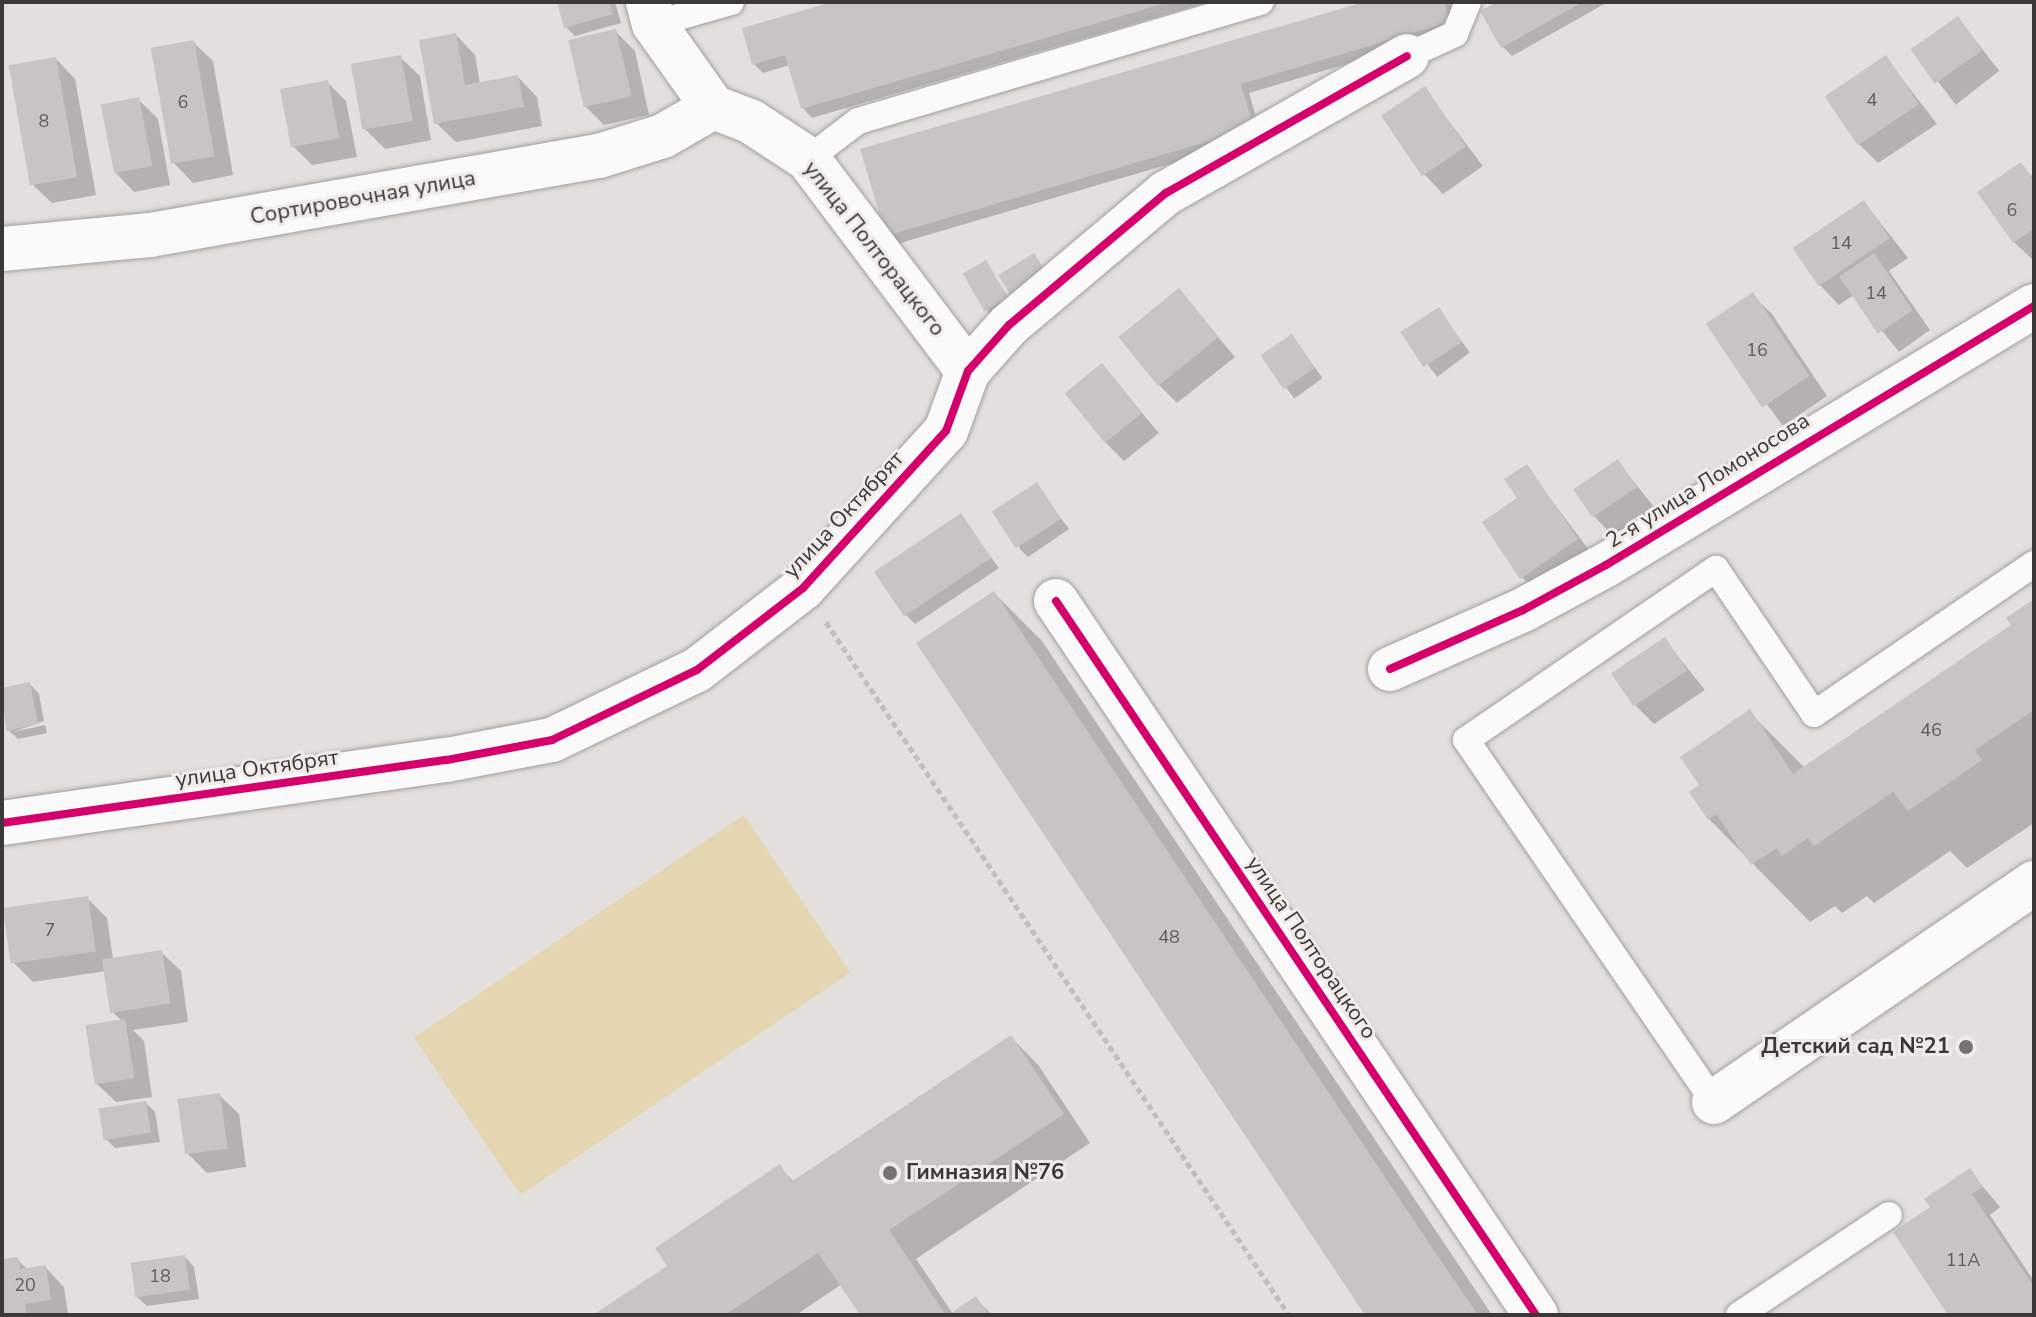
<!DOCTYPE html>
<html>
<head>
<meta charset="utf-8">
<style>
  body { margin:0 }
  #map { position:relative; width:2036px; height:1317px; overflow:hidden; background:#e2dfdd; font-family:"Nunito Sans",sans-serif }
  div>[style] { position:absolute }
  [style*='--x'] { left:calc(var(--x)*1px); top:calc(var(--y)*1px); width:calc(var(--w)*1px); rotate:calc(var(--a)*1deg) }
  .green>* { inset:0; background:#e3d6b1; transform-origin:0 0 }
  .shadow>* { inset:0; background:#0003; transform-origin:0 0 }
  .building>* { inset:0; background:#c6c5c3; transform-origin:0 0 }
  .path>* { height:5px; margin-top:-2.5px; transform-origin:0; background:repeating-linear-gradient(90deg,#c0bfbe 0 6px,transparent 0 10px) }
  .roads { filter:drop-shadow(0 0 2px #a2a09e) drop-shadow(0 0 2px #a2a09e) }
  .service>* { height:26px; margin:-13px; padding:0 13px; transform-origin:13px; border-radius:13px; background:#fbfafa }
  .minor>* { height:44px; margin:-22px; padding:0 22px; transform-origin:22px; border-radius:22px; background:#fbfafa }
  .cycleway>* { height:8px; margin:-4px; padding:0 4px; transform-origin:4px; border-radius:4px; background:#d6006c }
  .dots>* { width:22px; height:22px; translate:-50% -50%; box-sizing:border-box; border:4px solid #f0ebe9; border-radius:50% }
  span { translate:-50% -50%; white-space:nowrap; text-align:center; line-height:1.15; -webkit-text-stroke:6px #f0ebe9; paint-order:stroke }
  .number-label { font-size:18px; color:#5e5c5b }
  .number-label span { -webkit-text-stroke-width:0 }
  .street-label { font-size:22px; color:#3b3938 }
  .poi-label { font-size:22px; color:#3b3938; font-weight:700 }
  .right { translate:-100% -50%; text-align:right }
  .left { translate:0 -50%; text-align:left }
  .frame { position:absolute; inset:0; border:4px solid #3b3938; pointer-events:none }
</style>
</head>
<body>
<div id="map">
  <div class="green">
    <div style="left:744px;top:815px;width:190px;height:398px;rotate:56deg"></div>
  </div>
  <div class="shadow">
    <div style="clip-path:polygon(559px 2px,615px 2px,621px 23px,575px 36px,566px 27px)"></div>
    <div style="clip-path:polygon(839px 2px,1208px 2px,812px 118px,803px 108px,790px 65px,763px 73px,754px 64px)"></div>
    <div style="clip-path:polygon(1371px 2px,1450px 2px,1458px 31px,1249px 93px,1262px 137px,897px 244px,888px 235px)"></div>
    <div style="clip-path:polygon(1501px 2px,1608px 2px,1512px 56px,1503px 47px)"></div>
    <div style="left:1958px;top:18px;width:67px;height:55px;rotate:52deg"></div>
    <div style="clip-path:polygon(616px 32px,635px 51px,649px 115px,604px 125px,585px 106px)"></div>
    <div style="clip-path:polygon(456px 35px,475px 55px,480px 84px,518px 77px,537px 97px,542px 126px,456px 142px,436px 123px)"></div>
    <div style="clip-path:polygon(193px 42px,213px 61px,233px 175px,193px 183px,174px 163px)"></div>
    <div style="clip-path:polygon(400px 57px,420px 76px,431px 140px,385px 149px,365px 129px)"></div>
    <div style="clip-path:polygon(1886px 58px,1937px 124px,1878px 163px,1859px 144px)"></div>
    <div style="clip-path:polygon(56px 59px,75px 79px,96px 195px,52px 203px,32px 184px)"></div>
    <div style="clip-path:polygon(327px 82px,346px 101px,357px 157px,312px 165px,293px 146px)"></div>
    <div style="clip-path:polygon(1424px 89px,1483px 166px,1443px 194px,1424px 174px)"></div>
    <div style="clip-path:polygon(139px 100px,158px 119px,170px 185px,134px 192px,115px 172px)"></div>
    <div style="clip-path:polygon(2020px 165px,2034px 178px,2034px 261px,2014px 242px)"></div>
    <div style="clip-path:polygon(1864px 202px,1908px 258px,1889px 271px,1930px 330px,1899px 352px,1854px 295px,1839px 305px,1820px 285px)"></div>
    <div style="clip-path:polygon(985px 263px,1016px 308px,996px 319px,987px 310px)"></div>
    <div style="clip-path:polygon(1179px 291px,1235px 357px,1177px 403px,1158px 384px)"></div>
    <div style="clip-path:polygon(1752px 295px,1772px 314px,1827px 396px,1783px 426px,1708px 325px)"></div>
    <div style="left:1438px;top:310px;width:53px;height:41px;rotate:53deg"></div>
    <div style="left:1292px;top:336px;width:52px;height:35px;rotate:54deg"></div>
    <div style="clip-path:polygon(1101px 365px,1159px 433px,1124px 461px,1105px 442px)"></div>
    <div style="clip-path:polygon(1617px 461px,1655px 508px,1613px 536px,1594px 516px)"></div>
    <div style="clip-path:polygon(1526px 467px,1596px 559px,1541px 597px,1522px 577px)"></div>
    <div style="clip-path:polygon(1036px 485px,1069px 529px,1028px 557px,1019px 548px)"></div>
    <div style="clip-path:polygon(961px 516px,999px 568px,915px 624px,906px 615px)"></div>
    <div style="clip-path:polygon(994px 593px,1042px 641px,1492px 1315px,1367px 1315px)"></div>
    <div style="clip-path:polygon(2034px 601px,2034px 823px,1967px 868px,1950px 851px,1874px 903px,1867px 896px,1842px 913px,1835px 906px,1810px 922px,1709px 819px,1701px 785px,1749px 712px,1805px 768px,2013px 626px)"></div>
    <div style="clip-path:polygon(1665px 640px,1705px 690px,1654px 724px,1635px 705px)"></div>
    <div style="clip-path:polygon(30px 684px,39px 694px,44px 721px,13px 732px,45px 725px,47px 733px,18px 739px,8px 730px,2px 690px)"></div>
    <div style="clip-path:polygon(87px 898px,107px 918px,113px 959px,161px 952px,181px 971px,188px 1022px,133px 1030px,144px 1041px,152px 1097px,116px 1102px,96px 1083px,122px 1021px,112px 1011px,106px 971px,33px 982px,13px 962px)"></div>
    <div style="clip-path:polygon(1011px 1037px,1039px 1066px,1090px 1143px,916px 1259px,953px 1314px,976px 1299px,992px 1315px,862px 1315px,842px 1284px,796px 1315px,596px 1315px,669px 1266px,779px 1167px,794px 1182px)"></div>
    <div style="clip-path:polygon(219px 1095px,239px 1114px,246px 1167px,207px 1173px,187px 1153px)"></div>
    <div style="clip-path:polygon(146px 1103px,155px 1112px,160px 1142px,115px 1148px,106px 1139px)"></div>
    <div style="clip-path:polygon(1969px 1170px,2000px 1207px,1990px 1215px,2034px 1281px,2034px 1315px,1951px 1315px,1933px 1208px)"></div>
    <div style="clip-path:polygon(185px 1257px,194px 1267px,199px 1299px,147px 1306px,137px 1297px)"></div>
    <div style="clip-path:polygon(17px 1259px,28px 1270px,45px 1267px,64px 1287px,68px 1315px,2px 1315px,2px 1261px)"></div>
  </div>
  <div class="building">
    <div style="clip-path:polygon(557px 2px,609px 2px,613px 14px,564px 28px)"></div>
    <div style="clip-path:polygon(832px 2px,1166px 2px,1166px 3px,801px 109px,785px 55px,752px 65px,742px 28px)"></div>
    <div style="clip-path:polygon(1364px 2px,1444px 2px,1450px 22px,1241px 84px,1254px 128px,886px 236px,860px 149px)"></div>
    <div style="clip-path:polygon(1497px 2px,1583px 2px,1501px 48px,1480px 11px)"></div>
    <div style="left:1958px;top:16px;width:42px;height:58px;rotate:55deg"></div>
    <div style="left:616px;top:29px;width:69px;height:49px;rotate:77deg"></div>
    <div style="clip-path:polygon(456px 33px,465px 85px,518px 75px,524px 107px,434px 124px,419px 40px)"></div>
    <div style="left:194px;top:40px;width:118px;height:44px;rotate:80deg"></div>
    <div style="left:401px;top:55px;width:67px;height:51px;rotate:80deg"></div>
    <div style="left:1886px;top:55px;width:59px;height:74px;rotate:56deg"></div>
    <div style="left:56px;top:57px;width:122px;height:48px;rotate:80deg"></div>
    <div style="left:328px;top:80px;width:59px;height:49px;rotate:79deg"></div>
    <div style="left:1425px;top:86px;width:73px;height:53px;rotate:56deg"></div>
    <div style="left:139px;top:97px;width:70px;height:39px;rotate:79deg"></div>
    <div style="clip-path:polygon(2021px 162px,2034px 181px,2034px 229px,2013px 243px,1977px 192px)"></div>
    <div style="left:1864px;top:200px;width:46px;height:86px;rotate:56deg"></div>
    <div style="left:1034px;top:253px;width:22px;height:42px;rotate:58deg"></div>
    <div style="left:1874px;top:253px;width:69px;height:42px;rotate:56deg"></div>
    <div style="left:986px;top:260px;width:44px;height:27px;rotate:60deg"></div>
    <div style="left:1179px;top:288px;width:63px;height:78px;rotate:51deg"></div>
    <div style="left:1753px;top:292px;width:101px;height:57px;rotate:56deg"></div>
    <div style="left:1439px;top:307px;width:42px;height:46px;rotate:57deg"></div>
    <div style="left:1292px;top:334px;width:41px;height:38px;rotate:56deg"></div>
    <div style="left:1102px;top:363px;width:64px;height:48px;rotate:51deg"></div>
    <div style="left:1618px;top:459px;width:34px;height:54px;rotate:56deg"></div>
    <div style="clip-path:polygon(1527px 464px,1578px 539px,1520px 579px,1482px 522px,1517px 498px,1504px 479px)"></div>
    <div style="left:1037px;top:482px;width:44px;height:54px;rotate:57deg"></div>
    <div style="left:961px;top:513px;width:54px;height:105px;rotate:56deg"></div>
    <div style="clip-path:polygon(994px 591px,1429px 1243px,1478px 1315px,1365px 1315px,916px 643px)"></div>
    <div style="clip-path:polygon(2034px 599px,2034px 710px,1975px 750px,1982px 760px,1908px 811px,1893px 792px,1814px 846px,1808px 838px,1782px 856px,1777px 848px,1751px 865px,1716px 814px,1708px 820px,1689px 792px,1699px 785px,1680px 757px,1750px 709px,1793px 774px,2011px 625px,2006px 618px)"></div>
    <div style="left:1665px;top:637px;width:40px;height:65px;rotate:56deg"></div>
    <div style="clip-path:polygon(30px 682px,38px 724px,6px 731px,2px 688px)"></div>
    <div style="left:88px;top:896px;width:56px;height:86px;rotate:82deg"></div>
    <div style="left:162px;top:950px;width:54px;height:61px;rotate:81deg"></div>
    <div style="left:125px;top:1019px;width:60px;height:40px;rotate:81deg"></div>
    <div style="clip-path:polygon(1011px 1035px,1064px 1114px,889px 1230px,946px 1315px,860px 1315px,818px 1253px,725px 1315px,593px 1315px,667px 1266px,655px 1248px,780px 1164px,791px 1182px)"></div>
    <div style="left:220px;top:1093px;width:56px;height:43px;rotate:82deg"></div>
    <div style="left:146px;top:1101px;width:32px;height:48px;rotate:81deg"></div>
    <div style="clip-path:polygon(1970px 1168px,1983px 1187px,1972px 1194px,2034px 1287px,2034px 1315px,1948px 1315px,1893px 1232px,1930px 1207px,1924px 1199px)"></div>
    <div style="left:185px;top:1255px;width:35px;height:55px;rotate:82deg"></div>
    <div style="clip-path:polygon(18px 1257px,20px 1269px,46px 1265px,51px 1300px,25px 1304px,27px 1315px,2px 1315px,2px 1259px)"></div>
    <div style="clip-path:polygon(976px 1296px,989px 1315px,948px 1315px)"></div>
  </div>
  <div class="path">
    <div style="--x:826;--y:622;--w:833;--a:56.25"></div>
  </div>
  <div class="roads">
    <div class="service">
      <div style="--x:654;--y:24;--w:80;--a:-15.9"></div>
      <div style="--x:1407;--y:56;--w:53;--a:-24.6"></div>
      <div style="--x:1455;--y:34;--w:35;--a:-68"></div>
      <div style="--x:808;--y:159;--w:63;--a:-37.2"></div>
      <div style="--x:858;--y:121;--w:420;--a:-16.5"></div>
      <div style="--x:1714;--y:1102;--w:439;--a:-124.4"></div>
      <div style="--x:1466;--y:740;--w:303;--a:-34.4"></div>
      <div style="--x:1716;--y:569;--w:175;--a:55.9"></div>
      <div style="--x:1814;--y:714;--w:266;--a:-34.3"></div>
      <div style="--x:1739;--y:1315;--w:180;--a:-33.7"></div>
    </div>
    <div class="minor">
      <div style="--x:648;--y:2;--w:23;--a:75"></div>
      <div style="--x:654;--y:24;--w:102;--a:54.6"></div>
      <div style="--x:713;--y:107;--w:40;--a:21"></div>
      <div style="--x:750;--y:121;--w:69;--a:33.2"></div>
      <div style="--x:808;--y:159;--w:266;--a:53"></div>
      <div style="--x:2;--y:249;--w:149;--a:-5.4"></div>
      <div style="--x:150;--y:235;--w:456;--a:-10"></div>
      <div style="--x:599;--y:156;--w:67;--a:-17.4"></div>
      <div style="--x:663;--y:136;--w:58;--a:-30.1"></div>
      <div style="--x:1056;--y:601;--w:860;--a:56.09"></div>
      <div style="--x:1390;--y:669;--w:145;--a:-23.9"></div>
      <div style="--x:1523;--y:610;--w:94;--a:-28.5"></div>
      <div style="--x:1606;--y:565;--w:500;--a:-31.18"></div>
      <div style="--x:2;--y:823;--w:449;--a:-8.1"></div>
      <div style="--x:447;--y:760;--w:107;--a:-10.8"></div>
      <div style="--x:552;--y:740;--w:161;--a:-25.8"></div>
      <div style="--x:697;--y:670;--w:134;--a:-37.7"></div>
      <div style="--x:803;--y:588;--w:212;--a:-47.7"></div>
      <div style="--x:946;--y:431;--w:64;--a:-69.9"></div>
      <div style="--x:968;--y:371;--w:62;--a:-48.3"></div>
      <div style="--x:1009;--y:325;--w:205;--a:-40.1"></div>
      <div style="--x:1166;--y:193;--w:277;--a:-29.6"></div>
      <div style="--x:1714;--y:1102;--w:388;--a:-34.4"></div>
    </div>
  </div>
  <div class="cycleway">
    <div style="--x:1056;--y:601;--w:860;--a:56.09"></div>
    <div style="--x:1390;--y:669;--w:145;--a:-23.9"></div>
    <div style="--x:1523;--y:610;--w:94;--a:-28.5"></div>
    <div style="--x:1606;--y:565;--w:500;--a:-31.18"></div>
    <div style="--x:2;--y:823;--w:449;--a:-8.1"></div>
    <div style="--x:447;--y:760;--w:107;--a:-10.8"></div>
    <div style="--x:552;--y:740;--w:161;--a:-25.8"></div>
    <div style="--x:697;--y:670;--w:134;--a:-37.7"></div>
    <div style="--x:803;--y:588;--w:212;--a:-47.7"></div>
    <div style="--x:946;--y:431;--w:64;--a:-69.9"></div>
    <div style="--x:968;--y:371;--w:62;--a:-48.3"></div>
    <div style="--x:1009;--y:325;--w:205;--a:-40.1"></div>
    <div style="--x:1166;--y:193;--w:277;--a:-29.6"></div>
  </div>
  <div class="dots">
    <div style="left:1966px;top:1047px;background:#757372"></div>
    <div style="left:890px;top:1173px;background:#757372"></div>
  </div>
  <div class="number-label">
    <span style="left:1872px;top:100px">4</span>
    <span style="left:183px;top:102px">6</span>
    <span style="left:44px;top:121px">8</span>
    <span style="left:2012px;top:210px">6</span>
    <span style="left:1841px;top:243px">14</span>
    <span style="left:1876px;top:293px">14</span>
    <span style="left:1757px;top:350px">16</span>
    <span style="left:1931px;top:730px">46</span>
    <span style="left:50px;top:930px">7</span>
    <span style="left:1169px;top:937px">48</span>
    <span style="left:1963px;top:1260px">11А</span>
    <span style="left:160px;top:1276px">18</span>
    <span style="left:25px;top:1285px">20</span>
  </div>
  <div class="street-label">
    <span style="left:363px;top:198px;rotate:-10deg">Сортировочная улица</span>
    <span style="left:874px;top:249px;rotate:52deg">улица Полторацкого</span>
    <span style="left:1708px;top:481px;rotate:-32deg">2-я улица Ломоносова</span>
    <span style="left:844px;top:515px;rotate:-47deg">улица Октябрят</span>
    <span style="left:257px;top:769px;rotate:-8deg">улица Октябрят</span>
    <span style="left:1311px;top:948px;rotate:56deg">улица Полторацкого</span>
  </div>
  <div class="poi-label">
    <span class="right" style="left:1950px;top:1047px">Детский сад №21</span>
    <span class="left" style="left:906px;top:1173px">Гимназия №76</span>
  </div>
  <div class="frame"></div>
</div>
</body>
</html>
